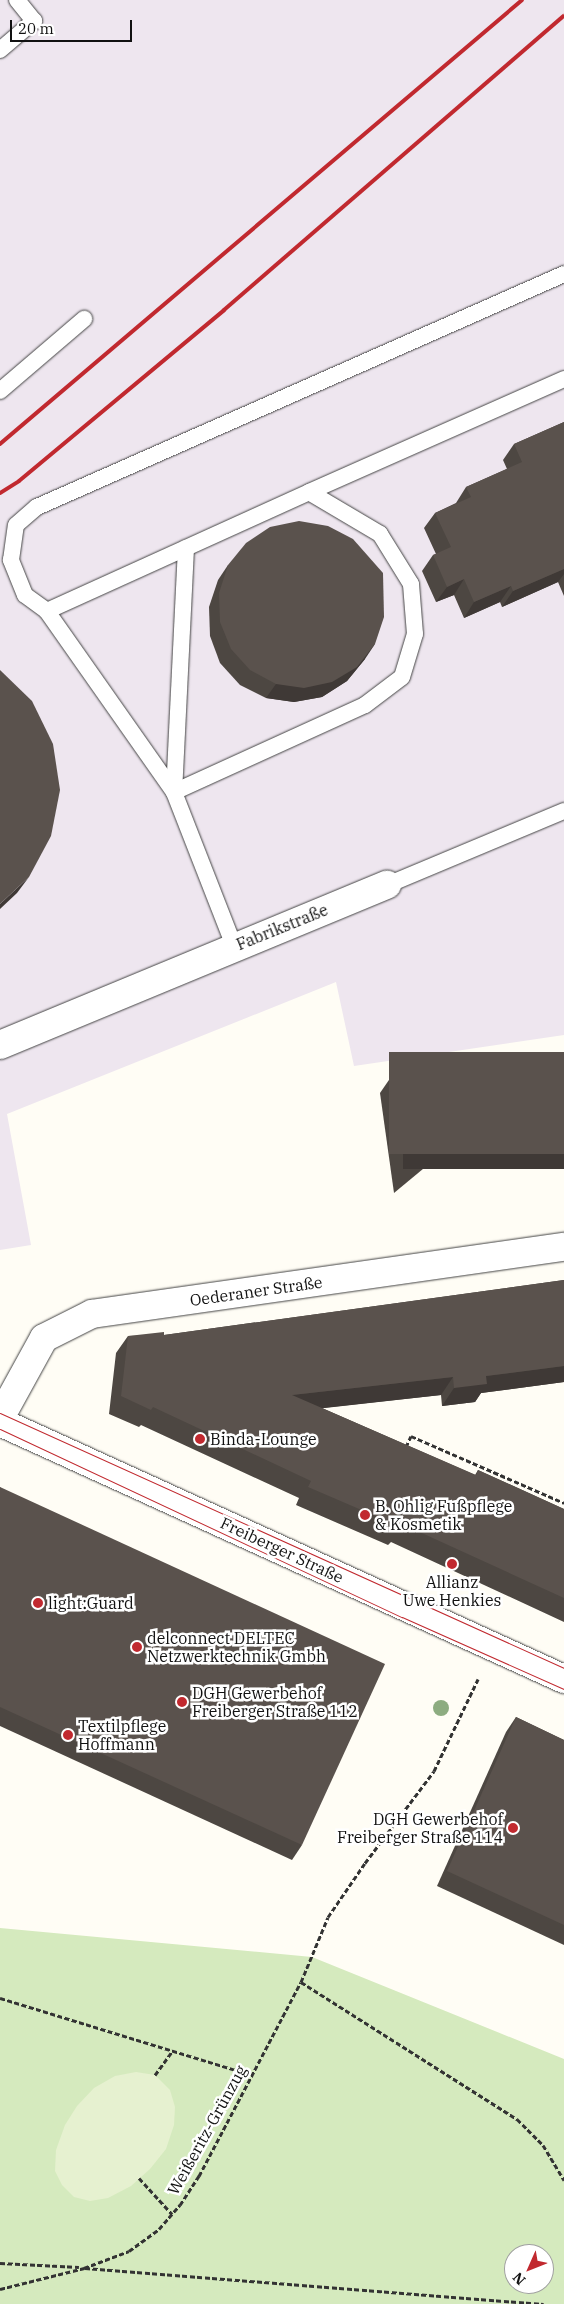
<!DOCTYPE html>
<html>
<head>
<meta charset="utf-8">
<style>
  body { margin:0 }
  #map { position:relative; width:564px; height:2304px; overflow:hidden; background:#fffdf5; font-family:"IBM Plex Serif",serif }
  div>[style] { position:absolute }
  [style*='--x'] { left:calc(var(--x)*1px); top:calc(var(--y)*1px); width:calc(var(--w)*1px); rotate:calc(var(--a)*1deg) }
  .industrial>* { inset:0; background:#eee6ef }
  .green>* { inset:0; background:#d5eabe }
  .pitch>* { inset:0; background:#e6f1d0 }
  .path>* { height:3px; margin-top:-1.5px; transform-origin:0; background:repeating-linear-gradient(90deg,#333 0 5px,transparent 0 7.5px) }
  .roads { filter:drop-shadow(0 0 1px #444) drop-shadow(0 0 1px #444) }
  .service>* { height:16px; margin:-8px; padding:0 8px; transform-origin:8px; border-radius:8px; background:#fff }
  .minor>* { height:28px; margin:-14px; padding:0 14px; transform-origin:14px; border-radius:14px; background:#fff }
  .tertiary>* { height:28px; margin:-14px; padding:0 14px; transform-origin:14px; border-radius:14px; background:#fff }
  .tram>* { height:1px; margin:-0.5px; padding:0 0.5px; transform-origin:0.5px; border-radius:0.5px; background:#c1292f }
  .rail>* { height:4px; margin:-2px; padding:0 2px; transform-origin:2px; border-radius:2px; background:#c1292f }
  .trees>* { width:16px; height:16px; margin:-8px; border-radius:50%; background:#8dac80 }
  .wall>* { inset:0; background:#4d4742 }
  .shaded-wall>* { inset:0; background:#3f3936; transform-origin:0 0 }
  .building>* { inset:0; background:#5a524d; transform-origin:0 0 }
  .dots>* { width:14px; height:14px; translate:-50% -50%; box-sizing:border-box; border:2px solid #fff; border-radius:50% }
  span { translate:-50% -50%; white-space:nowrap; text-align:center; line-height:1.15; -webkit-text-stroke:5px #fff; paint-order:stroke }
  .street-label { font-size:16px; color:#111 }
  .poi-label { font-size:16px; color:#111 }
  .left { translate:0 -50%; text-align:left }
  .right { translate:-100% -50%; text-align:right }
  .north { position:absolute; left:504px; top:2244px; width:50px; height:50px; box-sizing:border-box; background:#fff; border:1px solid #a0a0a0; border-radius:50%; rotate:226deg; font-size:14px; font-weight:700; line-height:20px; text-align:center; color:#111 }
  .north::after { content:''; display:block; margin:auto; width:18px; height:22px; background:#c1292f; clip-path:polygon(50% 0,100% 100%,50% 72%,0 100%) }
  .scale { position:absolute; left:10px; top:20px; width:122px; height:22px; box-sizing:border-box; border:2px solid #111; border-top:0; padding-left:6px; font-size:15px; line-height:18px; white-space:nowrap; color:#111; -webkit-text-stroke:4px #fff; paint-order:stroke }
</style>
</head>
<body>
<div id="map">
  <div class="industrial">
    <div style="clip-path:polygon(0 0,564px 0,564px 1035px,354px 1066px,336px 982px,7px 1114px,31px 1245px,0 1250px)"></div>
  </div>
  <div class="green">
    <div style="clip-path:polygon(evenodd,0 1928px,312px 1957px,564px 2059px,564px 2304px,0 2304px,0 1928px,514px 2254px,544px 2254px,544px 2284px,514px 2284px,514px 2254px)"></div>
  </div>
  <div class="pitch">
    <div style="clip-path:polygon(136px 2072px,155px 2075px,170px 2090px,175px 2107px,174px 2125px,166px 2149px,150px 2169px,131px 2186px,108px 2198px,90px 2201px,74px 2197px,62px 2185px,55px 2171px,56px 2150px,65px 2125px,77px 2106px,94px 2088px,115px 2076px)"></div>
  </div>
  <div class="path">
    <div style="--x:406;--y:1447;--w:12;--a:-66"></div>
    <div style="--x:411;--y:1436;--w:167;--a:23.6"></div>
    <div style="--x:301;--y:1982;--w:256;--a:32.4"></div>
    <div style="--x:517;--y:2119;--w:37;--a:45"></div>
    <div style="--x:543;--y:2145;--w:41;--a:59"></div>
    <div style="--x:0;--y:1998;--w:264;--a:17"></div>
    <div style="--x:155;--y:2075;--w:31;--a:-54"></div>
    <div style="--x:139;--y:2178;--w:49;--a:47.5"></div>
    <div style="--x:0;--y:2263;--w:79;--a:2.9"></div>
    <div style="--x:85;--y:2268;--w:460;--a:4.5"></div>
    <div style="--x:0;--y:2289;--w:87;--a:-14"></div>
    <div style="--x:84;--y:2268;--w:48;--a:-20.7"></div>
    <div style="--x:129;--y:2251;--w:37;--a:-36"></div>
    <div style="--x:159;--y:2229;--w:32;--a:-49"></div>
    <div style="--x:180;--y:2205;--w:35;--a:-57"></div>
    <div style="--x:199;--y:2176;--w:219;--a:-62.3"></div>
    <div style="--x:301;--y:1982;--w:70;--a:-67.4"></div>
    <div style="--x:328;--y:1917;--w:65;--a:-55.6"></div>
    <div style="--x:365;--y:1863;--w:115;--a:-53.1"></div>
    <div style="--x:434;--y:1771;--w:102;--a:-64.4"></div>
  </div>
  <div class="roads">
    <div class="service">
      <div style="--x:0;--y:50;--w:45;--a:-40.5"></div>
      <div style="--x:34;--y:21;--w:27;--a:-129"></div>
      <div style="--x:0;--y:391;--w:111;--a:-40.6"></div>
      <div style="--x:186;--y:548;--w:244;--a:92.8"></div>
      <div style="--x:174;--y:792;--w:210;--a:-24.5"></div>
      <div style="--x:365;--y:705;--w:46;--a:-37.1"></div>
      <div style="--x:402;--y:677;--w:45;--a:-73.2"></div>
      <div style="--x:415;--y:634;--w:50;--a:-94.6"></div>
      <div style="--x:411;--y:584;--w:59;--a:-121.8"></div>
      <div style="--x:380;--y:534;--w:82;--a:-149.4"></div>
      <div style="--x:309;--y:492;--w:279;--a:-23.9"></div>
      <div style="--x:47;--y:611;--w:27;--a:-144"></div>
      <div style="--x:25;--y:595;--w:38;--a:-112"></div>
      <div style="--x:11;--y:560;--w:35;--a:-82"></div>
      <div style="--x:16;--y:525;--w:28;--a:-41"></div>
      <div style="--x:37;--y:507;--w:576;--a:-23.85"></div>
      <div style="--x:387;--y:885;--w:192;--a:-22.7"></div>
      <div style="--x:234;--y:946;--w:165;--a:-111.3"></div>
      <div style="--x:174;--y:792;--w:221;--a:-125.1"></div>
      <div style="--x:47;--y:611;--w:288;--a:-24.4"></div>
    </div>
    <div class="minor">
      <div style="--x:0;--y:1045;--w:419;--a:-22.5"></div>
      <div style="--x:0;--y:1418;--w:91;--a:-61.2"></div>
      <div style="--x:44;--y:1338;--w:54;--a:-26.6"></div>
      <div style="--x:92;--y:1314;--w:477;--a:-8.1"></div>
    </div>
    <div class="tertiary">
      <div style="--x:0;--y:1422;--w:620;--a:24.5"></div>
    </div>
  </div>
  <div class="tram">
    <div style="--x:0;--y:1413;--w:619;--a:24.33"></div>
    <div style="--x:0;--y:1429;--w:444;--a:25.1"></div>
    <div style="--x:402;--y:1617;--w:177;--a:24"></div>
  </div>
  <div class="rail">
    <div style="--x:0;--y:444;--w:685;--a:-40.38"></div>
    <div style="--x:0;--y:493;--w:22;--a:-32"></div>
    <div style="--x:19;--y:481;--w:267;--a:-39.8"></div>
    <div style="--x:224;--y:310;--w:449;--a:-40.9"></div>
  </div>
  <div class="trees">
    <div style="left:441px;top:1708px"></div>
  </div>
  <div class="wall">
    <div style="clip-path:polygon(564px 422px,564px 596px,558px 582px,502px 607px,500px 602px,464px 618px,454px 595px,436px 602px,422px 571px,433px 555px,436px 554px,424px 528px,435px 513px,456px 503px,466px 487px,507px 469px,503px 460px,514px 444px)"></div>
    <div style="clip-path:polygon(228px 565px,365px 659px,347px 681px,322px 697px,294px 702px,266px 698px,240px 685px,220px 663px,210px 636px,209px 607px,218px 580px)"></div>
    <div style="clip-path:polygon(564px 1052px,394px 1193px,380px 1093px,391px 1077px)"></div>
    <div style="clip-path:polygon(564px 1280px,564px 1382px,481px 1393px,475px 1402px,442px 1406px,441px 1395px,322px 1408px,475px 1475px,478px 1470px,564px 1509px,564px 1622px,391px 1542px,388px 1545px,296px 1505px,299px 1498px,141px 1425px,139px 1427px,109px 1414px,116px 1353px,128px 1336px,164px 1335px)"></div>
    <div style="clip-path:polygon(0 1487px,302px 1845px,292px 1860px,0 1726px)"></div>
    <div style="clip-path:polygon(516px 1717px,564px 1740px,564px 1945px,437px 1886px,506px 1732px)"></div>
  </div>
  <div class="shaded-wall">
    <div style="clip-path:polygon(564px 569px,564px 574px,558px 582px,502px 607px,513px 591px)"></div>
    <div style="clip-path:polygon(464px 579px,454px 595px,436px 602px,447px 587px)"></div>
    <div style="clip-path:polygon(511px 586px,500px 602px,464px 618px,474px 602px)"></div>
    <div style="clip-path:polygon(375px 644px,365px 659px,347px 681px,322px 697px,294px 702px,266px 698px,276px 684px)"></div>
    <div style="clip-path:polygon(29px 877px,17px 893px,0 909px,0 904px)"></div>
    <div style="left:564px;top:1154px;width:15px;height:161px;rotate:90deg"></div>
    <div style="clip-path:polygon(564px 1366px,564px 1382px,481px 1393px,475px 1402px,442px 1406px,454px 1388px,486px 1376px)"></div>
    <div style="clip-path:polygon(453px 1377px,441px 1395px,280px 1413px,292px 1395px)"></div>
  </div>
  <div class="building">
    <div style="clip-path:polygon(564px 422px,564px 569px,513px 591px,511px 586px,474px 602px,464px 579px,447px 587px,433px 555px,451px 547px,435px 513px,471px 497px,466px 487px,522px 462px,514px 444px)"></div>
    <div style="clip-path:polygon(299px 521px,328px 526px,353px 539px,383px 573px,384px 617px,375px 644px,357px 667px,332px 682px,304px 688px,276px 684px,250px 670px,231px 649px,220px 622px,219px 593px,228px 565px,246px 543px,270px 527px)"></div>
    <div style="clip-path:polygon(0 670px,32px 701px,53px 744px,60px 790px,51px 836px,29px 877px,0 904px)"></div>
    <div style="left:564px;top:1052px;width:102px;height:175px;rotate:90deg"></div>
    <div style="clip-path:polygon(564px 1280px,564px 1366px,486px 1376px,487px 1384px,454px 1388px,453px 1377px,292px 1395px,476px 1475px,478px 1470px,564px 1509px,564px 1598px,402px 1524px,401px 1527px,308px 1487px,311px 1481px,153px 1407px,151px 1410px,121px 1396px,128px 1336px,164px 1332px,164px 1335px)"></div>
    <div style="clip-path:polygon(0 1487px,385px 1664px,302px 1845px,0 1707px)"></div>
    <div style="clip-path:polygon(516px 1717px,564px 1740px,564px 1925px,447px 1871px)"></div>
  </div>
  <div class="dots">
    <div style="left:200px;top:1439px;background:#c1292f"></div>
    <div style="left:365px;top:1515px;background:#c1292f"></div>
    <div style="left:452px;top:1564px;background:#c1292f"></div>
    <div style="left:38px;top:1603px;background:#c1292f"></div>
    <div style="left:137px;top:1647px;background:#c1292f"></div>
    <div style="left:182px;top:1702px;background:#c1292f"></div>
    <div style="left:68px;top:1735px;background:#c1292f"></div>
    <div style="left:513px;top:1828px;background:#c1292f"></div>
  </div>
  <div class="street-label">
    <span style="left:282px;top:927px;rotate:-22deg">Fabrikstraße</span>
    <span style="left:256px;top:1291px;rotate:-8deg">Oederaner Straße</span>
    <span style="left:282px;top:1550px;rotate:25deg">Freiberger Straße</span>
    <span style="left:207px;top:2130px;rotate:-61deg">Weißeritz-Grünzug</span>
  </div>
  <div class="poi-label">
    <span class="left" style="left:210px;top:1439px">Binda-Lounge</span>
    <span class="left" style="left:375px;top:1515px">B. Ohlig Fußpflege<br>&amp; Kosmetik</span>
    <span style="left:452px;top:1591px">Allianz<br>Uwe Henkies</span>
    <span class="left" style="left:48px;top:1603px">light:Guard</span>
    <span class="left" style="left:147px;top:1647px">delconnect DELTEC<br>Netzwerktechnik Gmbh</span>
    <span class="left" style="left:192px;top:1702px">DGH Gewerbehof<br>Freiberger Straße 112</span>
    <span class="left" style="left:78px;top:1735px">Textilpflege<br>Hoffmann</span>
    <span class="right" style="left:503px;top:1828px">DGH Gewerbehof<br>Freiberger Straße 114</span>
  </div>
  <div class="north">N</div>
  <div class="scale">20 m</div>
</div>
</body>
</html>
